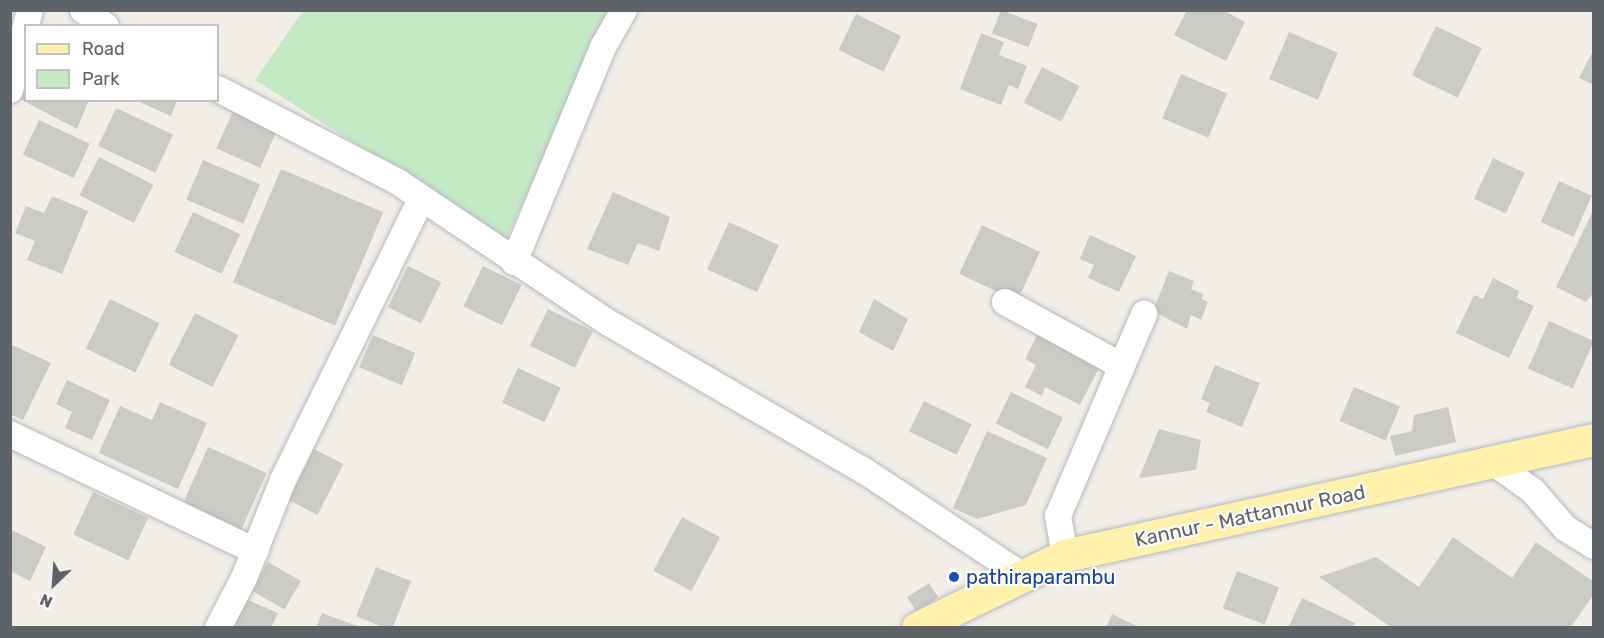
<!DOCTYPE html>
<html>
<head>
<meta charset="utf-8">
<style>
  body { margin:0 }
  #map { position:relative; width:1604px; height:638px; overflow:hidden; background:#f1efe8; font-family:Rubik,sans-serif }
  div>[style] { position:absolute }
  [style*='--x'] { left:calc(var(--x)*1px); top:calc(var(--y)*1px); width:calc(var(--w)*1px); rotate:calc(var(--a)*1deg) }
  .green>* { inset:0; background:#c5e8c5 }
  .building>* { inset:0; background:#cccac5; transform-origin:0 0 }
  .roads { filter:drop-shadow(0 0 2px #b5b8bc) drop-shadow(0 0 2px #b5b8bc) }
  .minor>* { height:26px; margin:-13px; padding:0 13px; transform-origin:13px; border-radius:13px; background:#fff }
  .major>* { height:32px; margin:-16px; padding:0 16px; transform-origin:16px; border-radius:16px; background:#fff2af }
  .dots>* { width:16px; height:16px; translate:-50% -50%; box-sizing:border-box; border:3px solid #fff; border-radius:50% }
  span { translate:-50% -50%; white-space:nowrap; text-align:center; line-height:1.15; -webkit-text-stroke:4.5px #fff; paint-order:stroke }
  .street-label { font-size:20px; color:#5f6368 }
  .transit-label { font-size:20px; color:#164399 }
  .left { translate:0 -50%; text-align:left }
  .frame { position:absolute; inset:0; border:12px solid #5f6368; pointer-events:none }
  .legend { position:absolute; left:24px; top:24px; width:195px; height:78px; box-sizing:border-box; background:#fff; border:2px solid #bfc1c3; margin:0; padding:8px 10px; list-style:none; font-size:18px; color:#5f6368 }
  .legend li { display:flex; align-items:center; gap:12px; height:30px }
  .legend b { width:30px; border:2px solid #bfc1c3 }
  .north { position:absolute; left:24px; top:554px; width:60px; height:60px; -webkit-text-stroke:4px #fff; paint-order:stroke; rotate:205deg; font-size:16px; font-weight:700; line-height:24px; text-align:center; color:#5f6368 }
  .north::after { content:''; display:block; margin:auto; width:21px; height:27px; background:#5f6368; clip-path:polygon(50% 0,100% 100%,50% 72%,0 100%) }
</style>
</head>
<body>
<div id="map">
  <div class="green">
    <div style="clip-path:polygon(303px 11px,612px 11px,506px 239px,255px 80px)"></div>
  </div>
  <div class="building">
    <div style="left:1001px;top:10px;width:39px;height:25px;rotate:21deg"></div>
    <div style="clip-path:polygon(1187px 10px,1223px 10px,1245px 22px,1226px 61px,1174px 35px)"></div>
    <div style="left:856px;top:14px;width:50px;height:40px;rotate:26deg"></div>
    <div style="left:1436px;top:26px;width:51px;height:55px;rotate:26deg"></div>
    <div style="left:1289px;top:32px;width:53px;height:51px;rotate:23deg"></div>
    <div style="clip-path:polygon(981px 33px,1004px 42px,999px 55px,1027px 66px,1018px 89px,1009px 85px,1001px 105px,960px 89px)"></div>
    <div style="clip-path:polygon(1594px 49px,1594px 85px,1579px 78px)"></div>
    <div style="left:1042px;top:67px;width:42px;height:40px;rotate:27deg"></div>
    <div style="left:1181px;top:74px;width:50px;height:48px;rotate:23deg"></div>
    <div style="clip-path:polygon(26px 86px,26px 100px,89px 100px,77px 129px,20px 99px)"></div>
    <div style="clip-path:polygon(135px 100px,177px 100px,171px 116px)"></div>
    <div style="left:116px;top:108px;width:63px;height:42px;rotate:25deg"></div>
    <div style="left:233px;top:111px;width:48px;height:41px;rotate:24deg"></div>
    <div style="left:39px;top:120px;width:56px;height:38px;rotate:25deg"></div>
    <div style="left:99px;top:157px;width:61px;height:43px;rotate:27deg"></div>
    <div style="left:1493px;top:158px;width:35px;height:45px;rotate:25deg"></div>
    <div style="left:203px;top:160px;width:62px;height:43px;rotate:23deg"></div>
    <div style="left:281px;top:169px;width:111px;height:123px;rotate:23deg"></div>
    <div style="left:1559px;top:181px;width:36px;height:45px;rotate:24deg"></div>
    <div style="clip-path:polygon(613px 192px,670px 217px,659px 251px,638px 243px,628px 265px,587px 249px)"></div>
    <div style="clip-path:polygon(52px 196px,88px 211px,62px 274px,27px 260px,35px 241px,15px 233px,26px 206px,44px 213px)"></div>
    <div style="clip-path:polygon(1594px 209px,1594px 292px,1586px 302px,1556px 287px)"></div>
    <div style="left:193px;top:212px;width:52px;height:44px;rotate:25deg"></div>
    <div style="left:729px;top:222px;width:55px;height:52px;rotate:25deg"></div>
    <div style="left:982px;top:225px;width:64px;height:54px;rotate:25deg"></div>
    <div style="clip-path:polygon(1090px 235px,1136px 256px,1119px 292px,1088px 278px,1094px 265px,1080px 259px)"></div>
    <div style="left:408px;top:266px;width:37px;height:46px;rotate:26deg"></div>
    <div style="left:483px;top:266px;width:43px;height:45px;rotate:26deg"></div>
    <div style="clip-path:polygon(1169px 271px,1194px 281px,1191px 289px,1203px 294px,1202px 299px,1208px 302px,1201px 320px,1191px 315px,1187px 329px,1153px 311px)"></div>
    <div style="clip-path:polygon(1493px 278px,1519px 291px,1517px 298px,1534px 306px,1509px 358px,1456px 333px,1474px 295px,1483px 299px)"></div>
    <div style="left:110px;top:299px;width:55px;height:55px;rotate:26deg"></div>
    <div style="clip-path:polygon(874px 299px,908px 319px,893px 351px,859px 332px)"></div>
    <div style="left:548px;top:309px;width:50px;height:41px;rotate:26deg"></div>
    <div style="left:195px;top:313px;width:49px;height:58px;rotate:27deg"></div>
    <div style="left:1549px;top:321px;width:49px;height:52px;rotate:24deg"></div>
    <div style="left:373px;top:335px;width:46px;height:35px;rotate:23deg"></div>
    <div style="clip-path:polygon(1037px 335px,1100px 366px,1080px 405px,1045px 387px,1042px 396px,1025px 387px,1036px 365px,1025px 359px)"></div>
    <div style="clip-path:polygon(10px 344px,51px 363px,23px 420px,10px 414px)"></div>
    <div style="clip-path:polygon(1215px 365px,1260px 383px,1242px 427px,1206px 412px,1210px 403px,1201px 399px)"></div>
    <div style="left:518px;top:368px;width:47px;height:38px;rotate:25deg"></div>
    <div style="clip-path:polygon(67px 380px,110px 400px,92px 440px,65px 428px,72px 412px,56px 404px)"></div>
    <div style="left:1354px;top:387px;width:50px;height:37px;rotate:23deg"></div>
    <div style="left:1011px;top:392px;width:58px;height:35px;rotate:26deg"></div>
    <div style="left:924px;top:401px;width:53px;height:34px;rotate:26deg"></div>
    <div style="clip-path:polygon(160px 402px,207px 423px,178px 489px,99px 453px,120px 406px,152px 420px)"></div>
    <div style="clip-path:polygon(1448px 407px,1456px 442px,1395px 456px,1390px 436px,1412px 431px,1414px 415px)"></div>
    <div style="clip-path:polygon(1159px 429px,1201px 440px,1196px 470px,1139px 478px)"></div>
    <div style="clip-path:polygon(987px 431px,1047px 458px,1026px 505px,977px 519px,953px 508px)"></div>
    <div style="left:208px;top:447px;width:64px;height:67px;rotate:24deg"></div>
    <div style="left:314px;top:449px;width:33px;height:57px;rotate:27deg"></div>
    <div style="left:93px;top:492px;width:61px;height:47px;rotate:25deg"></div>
    <div style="left:682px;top:517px;width:43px;height:61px;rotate:28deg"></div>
    <div style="clip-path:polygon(10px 529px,46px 547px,30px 581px,10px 571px)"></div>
    <div style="clip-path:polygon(1453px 537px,1512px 578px,1536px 542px,1594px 582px,1594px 594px,1570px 628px,1392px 628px,1319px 577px,1376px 557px,1419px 587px)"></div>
    <div style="left:268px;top:562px;width:38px;height:33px;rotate:30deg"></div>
    <div style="left:376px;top:567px;width:38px;height:53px;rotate:22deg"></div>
    <div style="left:1237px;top:571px;width:45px;height:40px;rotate:21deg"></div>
    <div style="left:929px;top:583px;width:17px;height:26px;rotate:57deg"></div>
    <div style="clip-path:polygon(243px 598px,278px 613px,271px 628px,230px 628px)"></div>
    <div style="clip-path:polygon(1302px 598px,1355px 623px,1352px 628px,1288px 628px)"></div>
    <div style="clip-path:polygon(322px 613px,360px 627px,360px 628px,316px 628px)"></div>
    <div style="clip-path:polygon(1112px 614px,1141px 628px,1106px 628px)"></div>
  </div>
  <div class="roads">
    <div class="minor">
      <div style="--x:83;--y:10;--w:28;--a:35"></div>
      <div style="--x:218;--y:89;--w:203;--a:27.3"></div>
      <div style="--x:398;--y:182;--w:254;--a:33.8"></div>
      <div style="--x:609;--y:323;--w:293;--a:30.1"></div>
      <div style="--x:863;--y:470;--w:192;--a:33.5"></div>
      <div style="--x:10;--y:90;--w:82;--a:-76"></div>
      <div style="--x:514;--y:262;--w:233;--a:-67.5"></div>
      <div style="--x:603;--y:47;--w:43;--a:-60.4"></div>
      <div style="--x:1005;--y:302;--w:133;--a:28.7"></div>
      <div style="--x:10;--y:434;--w:272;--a:25.5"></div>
      <div style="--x:1494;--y:463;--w:48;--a:35.7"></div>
      <div style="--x:1533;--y:491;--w:49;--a:49.1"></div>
      <div style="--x:1565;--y:528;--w:34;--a:32"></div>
      <div style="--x:1065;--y:556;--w:41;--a:-99.9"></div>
      <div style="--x:1058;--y:516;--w:220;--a:-66.9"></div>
      <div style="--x:218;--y:628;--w:56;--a:-62.5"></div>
      <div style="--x:244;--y:578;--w:105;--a:-68.3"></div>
      <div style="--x:283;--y:480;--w:314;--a:-63.8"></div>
    </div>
    <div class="major">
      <div style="--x:918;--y:628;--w:164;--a:-26.1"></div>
      <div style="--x:1065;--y:556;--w:542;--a:-12.37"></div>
    </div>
  </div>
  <div class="dots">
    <div style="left:954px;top:577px;background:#1a4fb4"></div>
  </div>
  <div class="street-label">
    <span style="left:1250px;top:516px;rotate:-12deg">Kannur - Mattannur Road</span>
  </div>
  <div class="transit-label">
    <span class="left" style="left:966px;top:577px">pathiraparambu</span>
  </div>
  <div class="frame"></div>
  <ul class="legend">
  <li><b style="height:8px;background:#fff2af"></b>Road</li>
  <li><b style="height:16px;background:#c5e8c5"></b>Park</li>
  </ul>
  <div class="north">N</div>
</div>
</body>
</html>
